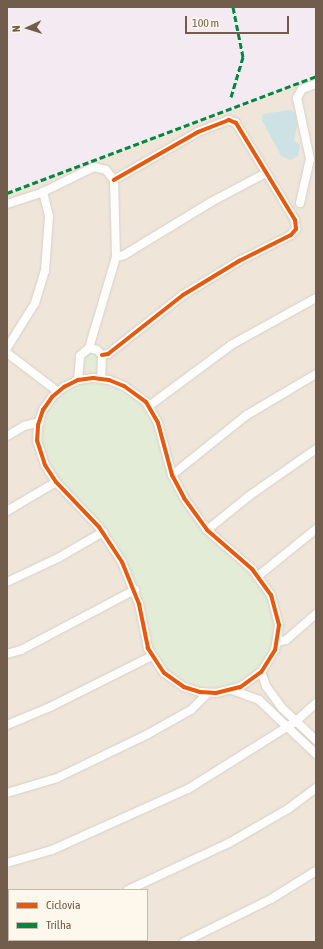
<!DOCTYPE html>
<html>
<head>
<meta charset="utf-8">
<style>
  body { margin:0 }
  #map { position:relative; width:323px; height:949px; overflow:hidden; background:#f6f3eb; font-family:"Asap Condensed",sans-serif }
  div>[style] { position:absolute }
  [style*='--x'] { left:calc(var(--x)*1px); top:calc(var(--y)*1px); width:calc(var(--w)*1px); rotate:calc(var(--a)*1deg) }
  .residential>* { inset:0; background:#efe6d9 }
  .education>* { inset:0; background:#f3eaf2 }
  .green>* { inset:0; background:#e2ecd6 }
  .round { border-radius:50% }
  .water>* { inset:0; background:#cde2e5 }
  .roads { filter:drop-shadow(0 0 1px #d5d0c9) drop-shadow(0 0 1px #d5d0c9) }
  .street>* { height:8px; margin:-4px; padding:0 4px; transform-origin:4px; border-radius:4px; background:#fefdfc }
  .quiet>* { height:3px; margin-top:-1.5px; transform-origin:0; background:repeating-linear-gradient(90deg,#00873e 0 6px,transparent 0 9px) }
  .cycleway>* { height:4px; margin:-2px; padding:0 2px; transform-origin:2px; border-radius:2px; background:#e8590c }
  span { translate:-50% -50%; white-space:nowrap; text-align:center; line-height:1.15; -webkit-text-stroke:3.5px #fef8ec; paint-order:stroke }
  .frame { position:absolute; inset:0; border:8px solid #725c4c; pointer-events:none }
  .legend { position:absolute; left:8px; top:889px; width:140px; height:52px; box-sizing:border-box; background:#fef8ec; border:1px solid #c6baac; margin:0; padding:5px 7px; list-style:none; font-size:12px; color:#725c4c }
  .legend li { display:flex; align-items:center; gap:8px; height:20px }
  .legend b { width:20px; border:1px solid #c6baac }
  .north { position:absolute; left:8px; top:8px; width:40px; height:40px; -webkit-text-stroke:3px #fef8ec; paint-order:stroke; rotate:266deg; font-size:11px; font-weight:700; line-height:16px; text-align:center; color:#725c4c }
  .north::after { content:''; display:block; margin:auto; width:14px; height:18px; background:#725c4c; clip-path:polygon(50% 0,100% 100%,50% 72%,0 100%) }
  .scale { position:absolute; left:185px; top:16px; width:104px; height:18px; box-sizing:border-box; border:2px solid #725c4c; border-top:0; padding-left:5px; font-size:12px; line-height:14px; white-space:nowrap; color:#725c4c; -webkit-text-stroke:3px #fef8ec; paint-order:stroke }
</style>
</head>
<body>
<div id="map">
  <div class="residential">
    <div style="clip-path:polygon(evenodd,316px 78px,316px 942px,7px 942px,7px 194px,316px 78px,9px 890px,147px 890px,147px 940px,9px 940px,9px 890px)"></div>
  </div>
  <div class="education">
    <div style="clip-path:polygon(7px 7px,316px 7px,316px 78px,7px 194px)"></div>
  </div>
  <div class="green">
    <div class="round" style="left:82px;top:352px;width:18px;height:18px"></div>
    <div style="clip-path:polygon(94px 383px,122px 390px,142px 406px,156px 432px,167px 477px,187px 512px,214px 544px,254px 578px,267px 597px,274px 625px,270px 648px,257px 669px,238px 682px,223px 687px,201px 687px,180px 679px,163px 664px,153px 646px,144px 603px,126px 560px,103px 524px,60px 479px,50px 463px,42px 440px,48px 412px,67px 391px,79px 385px)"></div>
  </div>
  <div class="water">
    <div style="clip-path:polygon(290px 110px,295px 113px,297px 125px,294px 141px,300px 145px,298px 156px,291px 160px,281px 156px,262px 120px,263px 114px)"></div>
  </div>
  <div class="roads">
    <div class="street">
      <div style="--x:300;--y:203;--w:45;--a:-77.2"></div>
      <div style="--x:310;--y:159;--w:62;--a:-102"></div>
      <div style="--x:297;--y:98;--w:10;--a:-61"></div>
      <div style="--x:302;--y:89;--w:15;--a:-20"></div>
      <div style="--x:7;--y:204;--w:38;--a:-18"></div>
      <div style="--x:43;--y:192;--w:57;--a:-26.1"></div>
      <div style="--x:94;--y:167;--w:12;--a:14"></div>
      <div style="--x:106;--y:170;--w:13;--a:51"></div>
      <div style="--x:114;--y:180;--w:77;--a:88.5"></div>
      <div style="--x:116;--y:257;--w:95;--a:106.5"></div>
      <div style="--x:116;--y:257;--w:8;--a:-14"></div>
      <div style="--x:124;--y:255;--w:102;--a:-31.3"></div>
      <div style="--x:211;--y:202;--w:62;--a:-27.8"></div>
      <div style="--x:7;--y:348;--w:53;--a:-58.1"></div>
      <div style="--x:35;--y:303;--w:34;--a:-73"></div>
      <div style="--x:45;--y:271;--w:55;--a:-85.8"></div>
      <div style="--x:49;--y:216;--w:25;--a:-104"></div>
      <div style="--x:7;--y:353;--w:63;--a:37.2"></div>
      <div style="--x:102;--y:355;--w:6;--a:-9"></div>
      <div style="--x:108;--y:354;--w:95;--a:-38.2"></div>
      <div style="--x:183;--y:295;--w:66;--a:-31.3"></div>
      <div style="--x:239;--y:261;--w:58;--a:-26.6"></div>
      <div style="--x:291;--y:235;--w:8;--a:-50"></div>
      <div style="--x:296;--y:229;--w:9;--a:-96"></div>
      <div style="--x:295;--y:220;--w:114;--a:-121.3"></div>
      <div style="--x:236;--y:123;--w:8;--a:-157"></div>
      <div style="--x:229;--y:120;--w:33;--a:159"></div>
      <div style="--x:198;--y:132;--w:97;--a:150.3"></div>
      <div style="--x:93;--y:378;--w:16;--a:7"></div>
      <div style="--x:109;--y:380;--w:16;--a:22"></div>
      <div style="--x:124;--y:386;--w:27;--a:36"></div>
      <div style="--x:146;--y:402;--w:24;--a:60"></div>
      <div style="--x:158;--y:423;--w:54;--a:74.9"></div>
      <div style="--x:172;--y:475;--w:26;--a:62"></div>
      <div style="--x:184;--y:498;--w:39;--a:54"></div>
      <div style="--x:207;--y:530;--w:60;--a:40.9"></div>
      <div style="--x:252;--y:569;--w:32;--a:54"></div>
      <div style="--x:271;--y:595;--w:31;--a:75"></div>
      <div style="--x:279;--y:625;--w:25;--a:99"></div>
      <div style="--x:275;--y:650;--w:26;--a:122"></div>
      <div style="--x:261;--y:672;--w:26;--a:144"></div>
      <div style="--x:240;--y:687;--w:25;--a:166"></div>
      <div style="--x:216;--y:693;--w:16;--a:-176"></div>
      <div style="--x:200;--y:692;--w:17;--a:-163"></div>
      <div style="--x:184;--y:687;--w:24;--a:-145"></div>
      <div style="--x:164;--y:673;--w:30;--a:-123"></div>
      <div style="--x:148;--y:648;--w:45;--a:-101.6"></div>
      <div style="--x:139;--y:604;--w:45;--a:-112"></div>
      <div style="--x:122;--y:562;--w:42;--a:-123.3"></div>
      <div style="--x:99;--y:527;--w:62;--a:-133.7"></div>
      <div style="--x:56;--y:482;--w:20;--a:-123"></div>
      <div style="--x:45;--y:465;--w:25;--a:-108"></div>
      <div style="--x:37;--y:441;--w:16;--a:-86"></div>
      <div style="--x:38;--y:425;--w:16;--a:-72"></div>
      <div style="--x:43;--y:410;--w:16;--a:-55"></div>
      <div style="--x:52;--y:397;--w:16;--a:-40"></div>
      <div style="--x:64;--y:387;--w:16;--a:-27"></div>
      <div style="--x:78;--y:380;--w:15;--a:-8"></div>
      <div style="--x:78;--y:380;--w:24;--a:-85"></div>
      <div style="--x:80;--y:356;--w:12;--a:-42"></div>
      <div style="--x:89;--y:348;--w:8;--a:14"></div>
      <div style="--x:97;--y:350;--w:7;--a:45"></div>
      <div style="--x:102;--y:355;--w:23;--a:92"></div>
      <div style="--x:149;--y:406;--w:102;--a:-36.6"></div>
      <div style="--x:231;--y:345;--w:97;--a:-28.9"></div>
      <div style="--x:7;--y:436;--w:20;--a:-30"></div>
      <div style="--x:24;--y:426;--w:16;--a:-14"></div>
      <div style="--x:172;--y:475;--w:96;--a:-38.7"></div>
      <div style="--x:247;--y:415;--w:80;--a:-30.7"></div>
      <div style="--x:7;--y:511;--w:57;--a:-30.6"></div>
      <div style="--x:207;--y:530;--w:54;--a:-39"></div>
      <div style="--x:249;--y:496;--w:82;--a:-35"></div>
      <div style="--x:258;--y:576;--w:75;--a:-39"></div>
      <div style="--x:7;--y:582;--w:56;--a:-25.2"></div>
      <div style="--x:58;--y:558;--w:52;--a:-30"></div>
      <div style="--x:277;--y:642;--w:9;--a:-13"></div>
      <div style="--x:286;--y:640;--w:40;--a:-41"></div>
      <div style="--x:7;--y:654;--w:15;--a:-16"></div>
      <div style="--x:21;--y:650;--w:129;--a:-27.8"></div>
      <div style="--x:261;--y:672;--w:15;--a:70"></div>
      <div style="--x:266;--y:686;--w:27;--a:54"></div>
      <div style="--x:282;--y:708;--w:47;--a:43.3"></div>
      <div style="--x:232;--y:690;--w:29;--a:20"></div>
      <div style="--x:259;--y:700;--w:79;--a:43.5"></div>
      <div style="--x:7;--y:725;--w:47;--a:-22.7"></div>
      <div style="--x:50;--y:707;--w:114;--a:-26.6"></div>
      <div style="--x:7;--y:793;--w:52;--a:-16.7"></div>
      <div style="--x:57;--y:778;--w:101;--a:-25.8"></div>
      <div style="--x:148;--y:734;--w:49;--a:-29.2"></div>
      <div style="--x:191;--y:710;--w:24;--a:-45"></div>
      <div style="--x:7;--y:863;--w:47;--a:-16.1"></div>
      <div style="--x:52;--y:850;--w:149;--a:-24.2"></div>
      <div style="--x:188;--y:789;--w:126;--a:-32.1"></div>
      <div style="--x:295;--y:722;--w:28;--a:-42"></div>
      <div style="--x:128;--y:890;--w:111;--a:-25"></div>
      <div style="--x:229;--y:843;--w:68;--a:-30"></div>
      <div style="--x:288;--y:809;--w:35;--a:-37"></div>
      <div style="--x:7;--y:936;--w:3;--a:-45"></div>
      <div style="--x:184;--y:942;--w:97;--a:-26.3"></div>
      <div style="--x:271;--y:899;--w:53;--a:-31.9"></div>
    </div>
  </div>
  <div class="quiet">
    <div style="--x:231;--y:97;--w:42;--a:-73.3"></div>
    <div style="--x:243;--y:57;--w:51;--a:-101.3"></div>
    <div style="--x:7;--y:193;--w:330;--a:-20.7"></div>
  </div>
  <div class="cycleway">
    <div style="--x:102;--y:355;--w:6;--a:-9"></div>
    <div style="--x:108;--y:354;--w:95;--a:-38.2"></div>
    <div style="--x:183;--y:295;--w:66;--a:-31.3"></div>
    <div style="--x:239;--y:261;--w:58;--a:-26.6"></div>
    <div style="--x:291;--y:235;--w:8;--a:-50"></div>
    <div style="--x:296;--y:229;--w:9;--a:-96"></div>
    <div style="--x:295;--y:220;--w:114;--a:-121.3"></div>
    <div style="--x:236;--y:123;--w:8;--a:-157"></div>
    <div style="--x:229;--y:120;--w:33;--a:159"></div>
    <div style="--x:198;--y:132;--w:97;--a:150.3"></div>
    <div style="--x:93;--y:378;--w:16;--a:7"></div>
    <div style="--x:109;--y:380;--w:16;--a:22"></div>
    <div style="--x:124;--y:386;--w:27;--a:36"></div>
    <div style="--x:146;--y:402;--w:24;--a:60"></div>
    <div style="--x:158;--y:423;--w:54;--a:74.9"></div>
    <div style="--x:172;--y:475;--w:26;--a:62"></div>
    <div style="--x:184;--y:498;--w:39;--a:54"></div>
    <div style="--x:207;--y:530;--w:60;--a:40.9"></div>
    <div style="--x:252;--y:569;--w:32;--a:54"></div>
    <div style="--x:271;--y:595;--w:31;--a:75"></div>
    <div style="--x:279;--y:625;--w:25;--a:99"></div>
    <div style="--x:275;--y:650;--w:26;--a:122"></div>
    <div style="--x:261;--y:672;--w:26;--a:144"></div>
    <div style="--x:240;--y:687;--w:25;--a:166"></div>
    <div style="--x:216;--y:693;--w:16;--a:-176"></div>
    <div style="--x:200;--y:692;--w:17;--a:-163"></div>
    <div style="--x:184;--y:687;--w:24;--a:-145"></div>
    <div style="--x:164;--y:673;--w:30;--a:-123"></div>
    <div style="--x:148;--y:648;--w:45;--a:-101.6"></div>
    <div style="--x:139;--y:604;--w:45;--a:-112"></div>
    <div style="--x:122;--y:562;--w:42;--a:-123.3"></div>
    <div style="--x:99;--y:527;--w:62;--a:-133.7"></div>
    <div style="--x:56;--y:482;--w:20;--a:-123"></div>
    <div style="--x:45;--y:465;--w:25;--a:-108"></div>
    <div style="--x:37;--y:441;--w:16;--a:-86"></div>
    <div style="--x:38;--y:425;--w:16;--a:-72"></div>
    <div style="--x:43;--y:410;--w:16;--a:-55"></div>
    <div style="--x:52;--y:397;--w:16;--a:-40"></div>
    <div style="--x:64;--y:387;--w:16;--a:-27"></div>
    <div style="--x:78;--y:380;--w:15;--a:-8"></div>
  </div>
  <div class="frame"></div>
  <ul class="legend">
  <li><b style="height:5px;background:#e8590c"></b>Ciclovia</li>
  <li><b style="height:5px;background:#00873e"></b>Trilha</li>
  </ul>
  <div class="north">N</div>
  <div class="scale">100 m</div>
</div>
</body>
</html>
